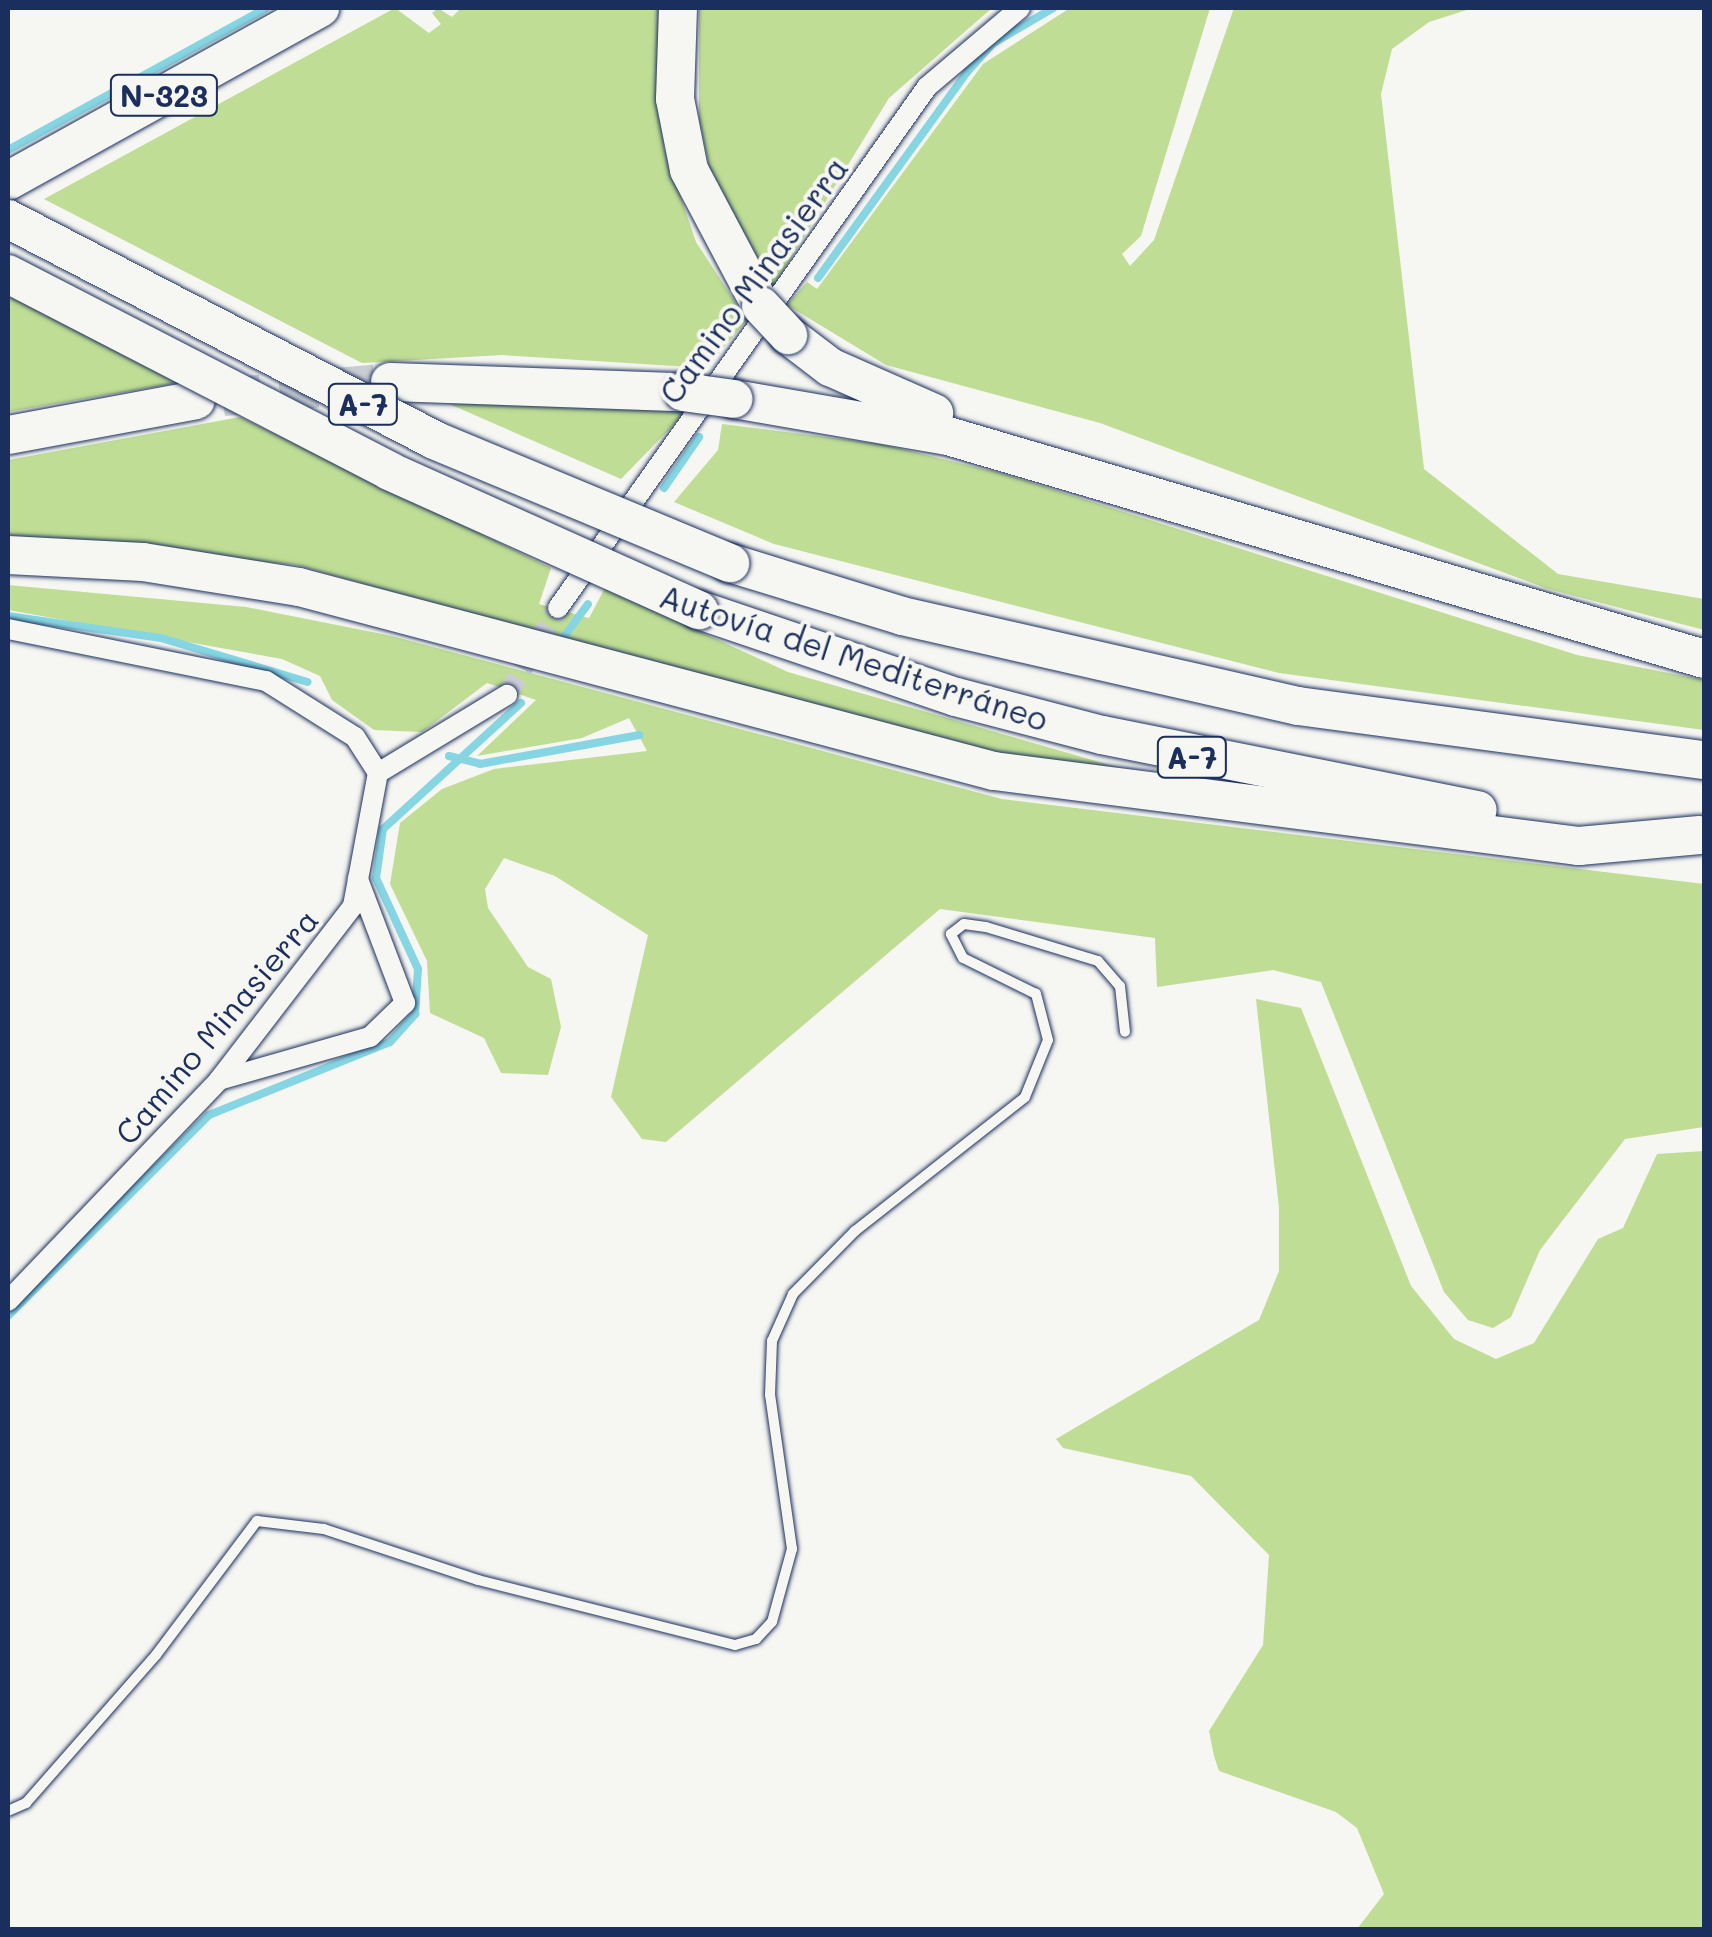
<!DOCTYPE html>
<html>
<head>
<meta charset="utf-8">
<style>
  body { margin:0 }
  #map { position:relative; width:1712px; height:1937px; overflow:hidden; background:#f6f6f2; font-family:Mali,sans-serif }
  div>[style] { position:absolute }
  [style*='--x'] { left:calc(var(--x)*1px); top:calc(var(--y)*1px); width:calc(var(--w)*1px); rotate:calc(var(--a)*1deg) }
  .green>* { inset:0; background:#bfdd94 }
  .stream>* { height:8px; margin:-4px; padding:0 4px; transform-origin:4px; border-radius:4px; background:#86d5e2 }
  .street-tunnel>* { height:20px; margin-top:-10px; transform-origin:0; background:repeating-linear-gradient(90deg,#caced4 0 20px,transparent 0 30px) }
  .highway-tunnel>* { height:38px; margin-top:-19px; transform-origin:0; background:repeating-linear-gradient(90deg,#caced4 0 38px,transparent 0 57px) }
  .roads { filter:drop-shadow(0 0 2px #1b2f5e) drop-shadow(0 0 2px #1b2f5e) }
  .lane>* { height:10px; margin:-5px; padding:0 5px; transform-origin:5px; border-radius:5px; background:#f6f6f2 }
  .street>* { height:20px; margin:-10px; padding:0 10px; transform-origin:10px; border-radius:10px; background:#f6f6f2 }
  .highway>* { height:38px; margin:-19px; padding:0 19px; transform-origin:19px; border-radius:19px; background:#f6f6f2 }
  .bridges { filter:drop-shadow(0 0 2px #1b2f5e) drop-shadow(0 0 2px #1b2f5e) }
  .highway-bridge>* { height:38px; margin:-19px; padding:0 19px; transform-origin:19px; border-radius:19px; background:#f6f6f2 }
  span { translate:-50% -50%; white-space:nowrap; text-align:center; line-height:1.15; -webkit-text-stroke:8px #f6f6f2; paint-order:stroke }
  .shield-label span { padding:2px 8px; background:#f6f6f2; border:2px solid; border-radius:8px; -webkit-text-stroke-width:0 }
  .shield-label { font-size:30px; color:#1b2f5e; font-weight:700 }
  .street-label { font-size:32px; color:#1b2f5e }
  .frame { position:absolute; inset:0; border:10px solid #1b2f5e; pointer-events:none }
</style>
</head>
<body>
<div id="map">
  <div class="green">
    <div style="clip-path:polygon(395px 8px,429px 33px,441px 24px,432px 13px,438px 8px,452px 17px,461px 8px,660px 8px,664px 148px,696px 242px,747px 320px,706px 368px,502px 355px,362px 363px,44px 199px)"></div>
    <div style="clip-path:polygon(699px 8px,992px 8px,889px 98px,772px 289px,712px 181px,699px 118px)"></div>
    <div style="clip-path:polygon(1070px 8px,1210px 8px,1141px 236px,1122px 254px,1130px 266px,1154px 240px,1234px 8px,1473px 8px,1429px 22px,1392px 49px,1381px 94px,1424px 469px,1558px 574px,1704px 599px,1704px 630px,1548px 589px,1100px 423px,886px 365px,787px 305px,807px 282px,817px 289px,983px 64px)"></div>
    <div style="clip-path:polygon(8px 292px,177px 383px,8px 412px)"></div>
    <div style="clip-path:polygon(431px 396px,691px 407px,621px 479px)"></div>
    <div style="clip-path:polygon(240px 417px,551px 568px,539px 604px,589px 618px,605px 588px,788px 672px,1158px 779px,942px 745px,296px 565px,8px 535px,8px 460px)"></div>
    <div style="clip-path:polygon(722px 424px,881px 444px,1004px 474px,1577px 655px,1704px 680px,1704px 730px,1279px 673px,774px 544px,674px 502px,718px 450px)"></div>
    <div style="clip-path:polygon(8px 585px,246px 607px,392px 636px,1002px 799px,1704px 884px,1704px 1127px,1625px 1139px,1540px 1250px,1511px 1317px,1493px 1328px,1468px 1320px,1444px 1292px,1321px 982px,1273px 970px,1157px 987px,1155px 938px,940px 909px,666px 1142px,642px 1139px,611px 1097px,648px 935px,555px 876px,504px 858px,485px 889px,488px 908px,528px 967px,551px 979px,561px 1027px,548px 1075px,501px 1073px,484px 1038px,430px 1013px,427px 961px,390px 884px,400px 823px,442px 789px,494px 769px,647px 751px,629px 718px,582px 738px,477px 756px,536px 700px,487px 683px,422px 732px,374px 730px,332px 700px,320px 676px,282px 659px,8px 610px)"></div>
    <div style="clip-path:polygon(1256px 999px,1301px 1008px,1411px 1286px,1454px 1339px,1496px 1359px,1534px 1343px,1598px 1239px,1623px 1228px,1657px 1154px,1704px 1151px,1704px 1929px,1357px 1929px,1384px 1894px,1357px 1828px,1336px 1812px,1219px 1771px,1214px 1756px,1209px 1731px,1263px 1645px,1269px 1555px,1191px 1476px,1063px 1448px,1056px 1439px,1259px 1320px,1279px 1271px,1279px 1208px)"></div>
  </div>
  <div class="stream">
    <div style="--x:8;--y:150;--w:294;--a:-28.8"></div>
    <div style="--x:818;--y:278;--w:254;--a:-54.1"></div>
    <div style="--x:967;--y:72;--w:38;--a:-48"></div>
    <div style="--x:992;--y:44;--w:71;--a:-30.5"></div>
    <div style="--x:664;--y:488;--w:62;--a:-55.5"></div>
    <div style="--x:8;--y:616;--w:155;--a:8.2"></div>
    <div style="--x:161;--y:638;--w:153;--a:16.7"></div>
    <div style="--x:563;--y:638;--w:42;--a:-53.7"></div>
    <div style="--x:449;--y:756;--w:32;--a:14"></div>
    <div style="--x:480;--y:764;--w:162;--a:-10.3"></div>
    <div style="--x:8;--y:1316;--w:284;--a:-45"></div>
    <div style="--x:209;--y:1115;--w:195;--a:-22"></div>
    <div style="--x:390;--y:1042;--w:38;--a:-48"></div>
    <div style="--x:415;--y:1014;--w:45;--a:-86.2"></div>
    <div style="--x:418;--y:969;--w:100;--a:-114.8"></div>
    <div style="--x:376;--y:878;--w:49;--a:-81.9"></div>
    <div style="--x:383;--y:829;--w:187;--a:-42.4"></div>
  </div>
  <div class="street-tunnel">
    <div style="--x:507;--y:695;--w:101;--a:-59.6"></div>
  </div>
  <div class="highway-tunnel">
    <div style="--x:223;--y:397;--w:168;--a:-5.1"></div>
  </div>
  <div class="roads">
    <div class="lane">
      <div style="--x:8;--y:1811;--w:20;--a:-24"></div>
      <div style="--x:26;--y:1803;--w:197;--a:-48.7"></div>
      <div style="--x:156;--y:1655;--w:168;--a:-53"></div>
      <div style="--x:257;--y:1521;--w:67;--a:6.8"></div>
      <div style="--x:324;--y:1529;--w:162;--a:18.3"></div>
      <div style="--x:478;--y:1580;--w:265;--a:14.2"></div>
      <div style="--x:735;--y:1645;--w:22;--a:-16"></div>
      <div style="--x:756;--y:1639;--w:23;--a:-47"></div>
      <div style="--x:772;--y:1622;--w:76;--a:-74.7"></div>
      <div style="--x:792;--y:1549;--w:156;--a:-98.1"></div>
      <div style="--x:770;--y:1395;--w:54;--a:-87.9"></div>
      <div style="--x:772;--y:1341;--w:51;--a:-65.9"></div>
      <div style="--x:793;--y:1294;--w:88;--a:-45.5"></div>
      <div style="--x:855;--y:1231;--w:216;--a:-38.2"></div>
      <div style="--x:1025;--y:1097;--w:61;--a:-68"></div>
      <div style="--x:1048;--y:1040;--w:48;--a:-104.6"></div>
      <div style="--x:1036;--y:994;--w:81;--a:-153.7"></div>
      <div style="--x:963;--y:958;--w:27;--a:-117"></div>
      <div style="--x:951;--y:934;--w:16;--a:-38"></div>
      <div style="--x:964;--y:924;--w:22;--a:8"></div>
      <div style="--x:986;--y:927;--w:117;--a:16.9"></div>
      <div style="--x:1098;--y:961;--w:33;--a:49"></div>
      <div style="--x:1120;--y:986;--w:46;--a:83.8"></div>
    </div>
    <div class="street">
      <div style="--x:558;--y:608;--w:638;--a:-54.69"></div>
      <div style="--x:927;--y:87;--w:122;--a:-40.3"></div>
      <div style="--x:8;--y:629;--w:263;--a:11.4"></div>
      <div style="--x:266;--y:681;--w:105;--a:32.2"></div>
      <div style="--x:355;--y:737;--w:43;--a:57.4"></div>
      <div style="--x:378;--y:773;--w:151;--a:-31.2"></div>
      <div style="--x:219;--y:1080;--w:157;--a:-15.9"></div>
      <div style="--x:370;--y:1037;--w:49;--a:-44.2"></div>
      <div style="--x:405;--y:1003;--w:133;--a:-110.8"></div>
      <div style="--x:8;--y:1301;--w:306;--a:-46.3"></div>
      <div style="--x:219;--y:1080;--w:220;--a:-52.4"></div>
      <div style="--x:353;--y:906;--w:135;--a:-79.4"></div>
    </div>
    <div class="highway">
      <div style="--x:678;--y:8;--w:91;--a:91.9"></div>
      <div style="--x:675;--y:99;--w:72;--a:78.8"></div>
      <div style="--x:689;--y:170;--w:154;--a:62.1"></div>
      <div style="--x:8;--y:181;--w:357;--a:-29"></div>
      <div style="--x:788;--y:335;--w:53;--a:37.3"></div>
      <div style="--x:830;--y:367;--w:114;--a:23.9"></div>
      <div style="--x:390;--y:382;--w:293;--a:2"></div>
      <div style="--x:734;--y:399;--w:217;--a:9.8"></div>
      <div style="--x:948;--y:436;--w:788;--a:16.43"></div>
      <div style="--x:8;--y:435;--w:191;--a:-10.5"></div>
      <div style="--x:8;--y:555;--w:135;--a:3"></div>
      <div style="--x:143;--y:562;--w:158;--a:9.1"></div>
      <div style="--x:299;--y:587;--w:719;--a:14.83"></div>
      <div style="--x:994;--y:771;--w:590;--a:7.31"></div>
      <div style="--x:1579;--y:846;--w:121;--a:-5.2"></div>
      <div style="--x:730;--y:563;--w:180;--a:17.1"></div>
      <div style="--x:902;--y:616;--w:406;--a:12.8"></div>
      <div style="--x:1298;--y:706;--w:410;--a:7.6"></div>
      <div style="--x:699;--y:610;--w:271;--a:18.7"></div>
      <div style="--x:956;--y:697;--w:151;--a:14.6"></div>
      <div style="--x:1102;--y:735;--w:383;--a:11.3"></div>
    </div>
  </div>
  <div class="bridges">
    <div class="highway-bridge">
      <div style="--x:8;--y:219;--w:480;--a:27.4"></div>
      <div style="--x:434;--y:440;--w:321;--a:22.6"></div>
      <div style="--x:8;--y:274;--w:429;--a:27.3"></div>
      <div style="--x:389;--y:471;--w:340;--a:24.2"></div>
      <div style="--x:761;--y:306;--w:40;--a:47"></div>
      <div style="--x:683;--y:392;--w:51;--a:7.8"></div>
    </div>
  </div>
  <div class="shield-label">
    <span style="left:164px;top:95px">N-323</span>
    <span style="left:363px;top:404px">A-7</span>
    <span style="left:1192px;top:757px">A-7</span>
  </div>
  <div class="street-label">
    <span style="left:753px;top:280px;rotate:-54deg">Camino Minasierra</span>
    <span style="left:854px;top:657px;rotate:18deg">Autovía del Mediterráneo</span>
    <span style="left:216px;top:1026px;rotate:-50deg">Camino Minasierra</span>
  </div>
  <div class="frame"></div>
</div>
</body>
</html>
